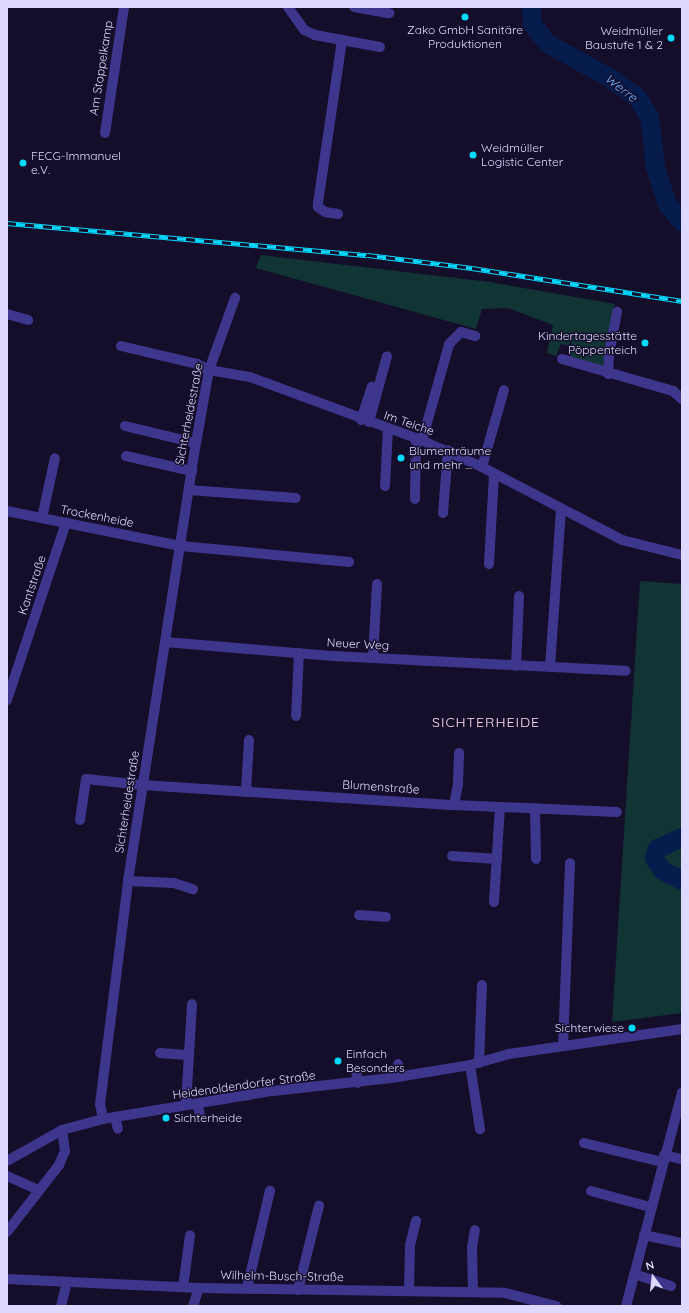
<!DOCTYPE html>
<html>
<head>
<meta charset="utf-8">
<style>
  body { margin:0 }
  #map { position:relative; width:689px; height:1313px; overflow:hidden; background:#150e2a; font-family:Quicksand,sans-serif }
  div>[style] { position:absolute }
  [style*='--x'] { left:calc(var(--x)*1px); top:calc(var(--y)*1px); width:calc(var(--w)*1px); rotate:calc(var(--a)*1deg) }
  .green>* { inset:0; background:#113435 }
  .river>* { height:19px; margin:-9.5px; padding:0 9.5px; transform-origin:9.5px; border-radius:9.5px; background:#061c4c }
  .minor>* { height:10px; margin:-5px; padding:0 5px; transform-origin:5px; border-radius:5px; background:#3e368d }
  .rail>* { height:4.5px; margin-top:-2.25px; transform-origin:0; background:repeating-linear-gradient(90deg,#150e2a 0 9px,#04d9ff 0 18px); box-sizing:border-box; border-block:1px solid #04d9ff }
  .dots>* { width:11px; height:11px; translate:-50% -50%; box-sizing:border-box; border:2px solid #150e2a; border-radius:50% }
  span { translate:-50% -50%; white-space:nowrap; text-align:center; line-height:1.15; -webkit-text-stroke:3px #150e2a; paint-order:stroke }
  .poi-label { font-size:12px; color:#ded8ff }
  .right { translate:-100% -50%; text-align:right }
  .left { translate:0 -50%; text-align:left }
  .street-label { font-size:12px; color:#ded8ff }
  .water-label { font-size:13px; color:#66b0ff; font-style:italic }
  .quarter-label { font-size:14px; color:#ffdaef; letter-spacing:1px }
  .frame { position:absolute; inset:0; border:8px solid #ded8ff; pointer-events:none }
  .north { position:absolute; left:633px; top:1257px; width:40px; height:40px; -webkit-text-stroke:3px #150e2a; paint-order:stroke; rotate:345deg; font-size:11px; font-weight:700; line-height:16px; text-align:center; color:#ded8ff }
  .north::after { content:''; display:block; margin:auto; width:14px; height:18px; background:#ded8ff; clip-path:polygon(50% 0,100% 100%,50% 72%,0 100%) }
</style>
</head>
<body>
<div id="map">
  <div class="green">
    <div style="clip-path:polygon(261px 255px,490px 282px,615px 304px,603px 367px,570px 360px,571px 346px,561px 344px,556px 356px,547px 353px,553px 325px,508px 308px,482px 309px,476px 329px,256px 268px)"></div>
    <div style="clip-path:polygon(640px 581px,682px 584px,682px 1013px,612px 1022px)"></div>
  </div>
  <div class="river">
    <div style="--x:531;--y:7;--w:17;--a:87"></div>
    <div style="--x:532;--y:24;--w:24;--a:52"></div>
    <div style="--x:547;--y:43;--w:74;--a:29"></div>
    <div style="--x:612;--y:79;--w:31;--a:36"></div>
    <div style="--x:637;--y:97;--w:23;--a:59"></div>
    <div style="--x:649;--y:117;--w:50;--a:83.2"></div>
    <div style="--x:655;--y:167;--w:39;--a:72"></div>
    <div style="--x:667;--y:204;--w:23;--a:50"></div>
    <div style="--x:682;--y:837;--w:27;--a:156"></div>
    <div style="--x:657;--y:848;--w:10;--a:107"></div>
    <div style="--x:654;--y:858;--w:14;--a:56"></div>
    <div style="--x:662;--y:870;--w:22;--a:27"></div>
  </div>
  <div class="minor">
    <div style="--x:288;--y:7;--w:28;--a:55"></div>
    <div style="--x:304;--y:30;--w:12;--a:24"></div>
    <div style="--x:315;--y:35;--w:66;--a:10.5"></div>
    <div style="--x:354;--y:7;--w:36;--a:10"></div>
    <div style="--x:105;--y:133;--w:127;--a:-81.4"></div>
    <div style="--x:338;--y:214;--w:13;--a:-171"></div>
    <div style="--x:325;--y:212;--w:9;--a:-144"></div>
    <div style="--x:318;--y:207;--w:4;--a:-90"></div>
    <div style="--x:318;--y:203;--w:165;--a:-81.6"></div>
    <div style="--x:7;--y:314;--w:22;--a:16"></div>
    <div style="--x:121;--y:346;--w:78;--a:13.3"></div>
    <div style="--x:197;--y:364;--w:13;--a:27"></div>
    <div style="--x:209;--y:370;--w:42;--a:9.7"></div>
    <div style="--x:250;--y:377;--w:177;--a:20.2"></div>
    <div style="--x:416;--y:438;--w:72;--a:23.7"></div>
    <div style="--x:482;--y:467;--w:158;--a:27.5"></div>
    <div style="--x:622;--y:540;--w:62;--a:14"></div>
    <div style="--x:562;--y:359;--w:116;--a:16.1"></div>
    <div style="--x:673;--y:391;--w:12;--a:42"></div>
    <div style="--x:608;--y:374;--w:20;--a:-87"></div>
    <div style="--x:609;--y:354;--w:43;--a:-79.2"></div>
    <div style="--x:361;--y:420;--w:35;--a:-72"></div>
    <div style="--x:369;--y:422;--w:68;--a:-74.7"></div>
    <div style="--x:125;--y:426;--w:73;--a:13.5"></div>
    <div style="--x:422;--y:441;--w:101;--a:-74.4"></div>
    <div style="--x:449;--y:344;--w:17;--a:-45"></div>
    <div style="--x:461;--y:332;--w:15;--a:16"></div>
    <div style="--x:126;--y:456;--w:68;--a:12.8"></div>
    <div style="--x:482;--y:467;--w:80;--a:-74.1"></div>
    <div style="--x:385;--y:486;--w:57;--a:-87"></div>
    <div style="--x:189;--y:490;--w:107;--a:4.3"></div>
    <div style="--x:415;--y:499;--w:61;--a:-89.1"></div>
    <div style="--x:7;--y:511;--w:177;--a:11.4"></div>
    <div style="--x:181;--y:546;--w:169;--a:5.4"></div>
    <div style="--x:443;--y:513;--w:63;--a:-85.5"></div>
    <div style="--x:42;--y:518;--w:61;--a:-77.8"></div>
    <div style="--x:489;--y:564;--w:90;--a:-86.8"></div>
    <div style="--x:165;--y:642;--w:169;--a:4.8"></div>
    <div style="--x:333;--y:656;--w:293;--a:2.9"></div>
    <div style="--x:373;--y:658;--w:74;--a:-86.9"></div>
    <div style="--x:516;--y:666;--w:70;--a:-87.5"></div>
    <div style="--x:550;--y:667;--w:159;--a:-86"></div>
    <div style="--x:7;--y:700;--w:187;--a:-71.6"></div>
    <div style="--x:296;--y:716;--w:63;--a:-87.3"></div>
    <div style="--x:246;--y:791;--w:51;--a:-86.6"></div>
    <div style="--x:454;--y:805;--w:21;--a:-79"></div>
    <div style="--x:458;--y:784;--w:31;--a:-88"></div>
    <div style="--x:535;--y:808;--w:51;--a:88.9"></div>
    <div style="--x:80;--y:820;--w:41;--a:-81.7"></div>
    <div style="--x:86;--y:779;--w:56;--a:6.1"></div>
    <div style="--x:142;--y:785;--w:313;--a:3.7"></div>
    <div style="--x:454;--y:805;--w:163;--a:2.5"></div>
    <div style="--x:452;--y:856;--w:45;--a:3.8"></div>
    <div style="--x:128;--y:881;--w:46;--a:2.5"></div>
    <div style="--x:174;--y:883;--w:20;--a:18"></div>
    <div style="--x:494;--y:902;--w:95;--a:-86.4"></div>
    <div style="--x:359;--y:915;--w:27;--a:4"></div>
    <div style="--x:563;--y:1046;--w:183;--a:-87.8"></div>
    <div style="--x:160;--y:1053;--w:28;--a:4"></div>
    <div style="--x:479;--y:1063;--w:78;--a:-87.8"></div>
    <div style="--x:398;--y:1064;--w:13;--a:81"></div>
    <div style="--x:470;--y:1065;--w:65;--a:81.1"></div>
    <div style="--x:356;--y:1071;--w:12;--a:81"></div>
    <div style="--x:197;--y:1103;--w:12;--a:76"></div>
    <div style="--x:186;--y:1105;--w:101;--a:-86.6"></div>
    <div style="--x:115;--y:1117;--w:12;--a:76"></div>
    <div style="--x:103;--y:1119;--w:15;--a:-101"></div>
    <div style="--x:100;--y:1104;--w:225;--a:-82.8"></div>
    <div style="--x:128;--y:881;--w:443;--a:-81.2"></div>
    <div style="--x:196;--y:443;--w:74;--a:-79.9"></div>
    <div style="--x:209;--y:370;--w:77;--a:-70.1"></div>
    <div style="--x:584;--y:1143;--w:80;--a:13.7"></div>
    <div style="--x:664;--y:1155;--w:18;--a:13"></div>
    <div style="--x:7;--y:1161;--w:63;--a:-29.4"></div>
    <div style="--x:62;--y:1130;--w:42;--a:-15"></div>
    <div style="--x:103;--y:1119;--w:172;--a:-9.4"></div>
    <div style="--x:273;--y:1091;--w:119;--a:-6.3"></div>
    <div style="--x:391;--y:1078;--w:80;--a:-9.3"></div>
    <div style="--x:470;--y:1065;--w:41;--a:-15.8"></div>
    <div style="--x:509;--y:1054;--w:175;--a:-8.2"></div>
    <div style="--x:7;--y:1176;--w:35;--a:24"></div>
    <div style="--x:591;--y:1191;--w:61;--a:15.2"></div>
    <div style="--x:7;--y:1232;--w:85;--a:-52.2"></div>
    <div style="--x:59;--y:1165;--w:15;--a:-67"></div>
    <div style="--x:65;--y:1151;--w:21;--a:-98"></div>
    <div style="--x:644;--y:1235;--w:39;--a:12"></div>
    <div style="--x:634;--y:1274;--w:39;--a:18"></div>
    <div style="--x:7;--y:1279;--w:192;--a:2.7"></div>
    <div style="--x:199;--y:1288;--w:306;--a:0.9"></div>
    <div style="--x:505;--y:1293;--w:53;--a:14.3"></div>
    <div style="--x:183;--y:1287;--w:52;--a:-82.3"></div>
    <div style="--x:247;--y:1288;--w:100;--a:-76.7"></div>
    <div style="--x:298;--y:1290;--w:87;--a:-76"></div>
    <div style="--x:409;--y:1291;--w:46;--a:-88.8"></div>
    <div style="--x:410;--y:1245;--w:25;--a:-76"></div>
    <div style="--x:473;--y:1292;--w:44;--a:-91.3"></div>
    <div style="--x:472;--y:1248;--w:18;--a:-81"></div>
    <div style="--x:61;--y:1306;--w:25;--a:-76"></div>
    <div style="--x:193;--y:1306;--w:19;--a:-72"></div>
    <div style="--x:626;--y:1306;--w:221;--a:-75.3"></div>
  </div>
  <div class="rail">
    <div style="--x:7;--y:223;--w:362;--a:5.1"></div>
    <div style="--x:368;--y:255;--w:105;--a:7.1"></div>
    <div style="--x:472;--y:268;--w:213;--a:8.9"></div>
  </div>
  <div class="dots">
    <div style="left:465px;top:17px;background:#04d9ff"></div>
    <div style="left:671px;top:38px;background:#04d9ff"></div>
    <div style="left:473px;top:155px;background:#04d9ff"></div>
    <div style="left:23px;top:163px;background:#04d9ff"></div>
    <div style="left:645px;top:343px;background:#04d9ff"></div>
    <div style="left:401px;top:458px;background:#04d9ff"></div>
    <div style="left:632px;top:1028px;background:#04d9ff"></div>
    <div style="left:338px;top:1061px;background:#04d9ff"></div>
    <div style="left:166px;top:1118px;background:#04d9ff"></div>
  </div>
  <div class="poi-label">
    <span style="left:465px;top:37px">Zako GmbH Sanitäre<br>Produktionen</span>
    <span class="right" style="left:663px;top:38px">Weidmüller<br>Baustufe 1 &amp; 2</span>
    <span class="left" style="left:481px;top:155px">Weidmüller<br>Logistic Center</span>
    <span class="left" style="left:31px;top:163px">FECG-Immanuel<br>e.V.</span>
    <span class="right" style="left:637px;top:343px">Kindertagesstätte<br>Pöppenteich</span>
    <span class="left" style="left:409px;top:458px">Blumenträume<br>und mehr ...</span>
    <span class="right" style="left:624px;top:1028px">Sichterwiese</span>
    <span class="left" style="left:346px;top:1061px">Einfach<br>Besonders</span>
    <span class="left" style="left:174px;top:1118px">Sichterheide</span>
  </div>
  <div class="street-label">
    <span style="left:101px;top:68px;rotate:-81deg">Am Stoppelkamp</span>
    <span style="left:189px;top:414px;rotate:-79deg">Sichterheidestraße</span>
    <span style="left:409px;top:423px;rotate:19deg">Im Teiche</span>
    <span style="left:97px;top:516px;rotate:11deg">Trockenheide</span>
    <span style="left:32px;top:585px;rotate:-71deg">Kantstraße</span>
    <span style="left:358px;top:644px;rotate:3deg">Neuer Weg</span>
    <span style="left:381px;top:787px;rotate:4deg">Blumenstraße</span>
    <span style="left:127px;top:802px;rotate:-81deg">Sichterheidestraße</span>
    <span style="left:244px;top:1085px;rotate:-8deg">Heidenoldendorfer Straße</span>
    <span style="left:282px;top:1276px;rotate:1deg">Wilhelm-Busch-Straße</span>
  </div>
  <div class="water-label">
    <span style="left:621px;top:88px;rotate:38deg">Werre</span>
  </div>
  <div class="quarter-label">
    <span style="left:486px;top:722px">SICHTERHEIDE</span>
  </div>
  <div class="frame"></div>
  <div class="north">N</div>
</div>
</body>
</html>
